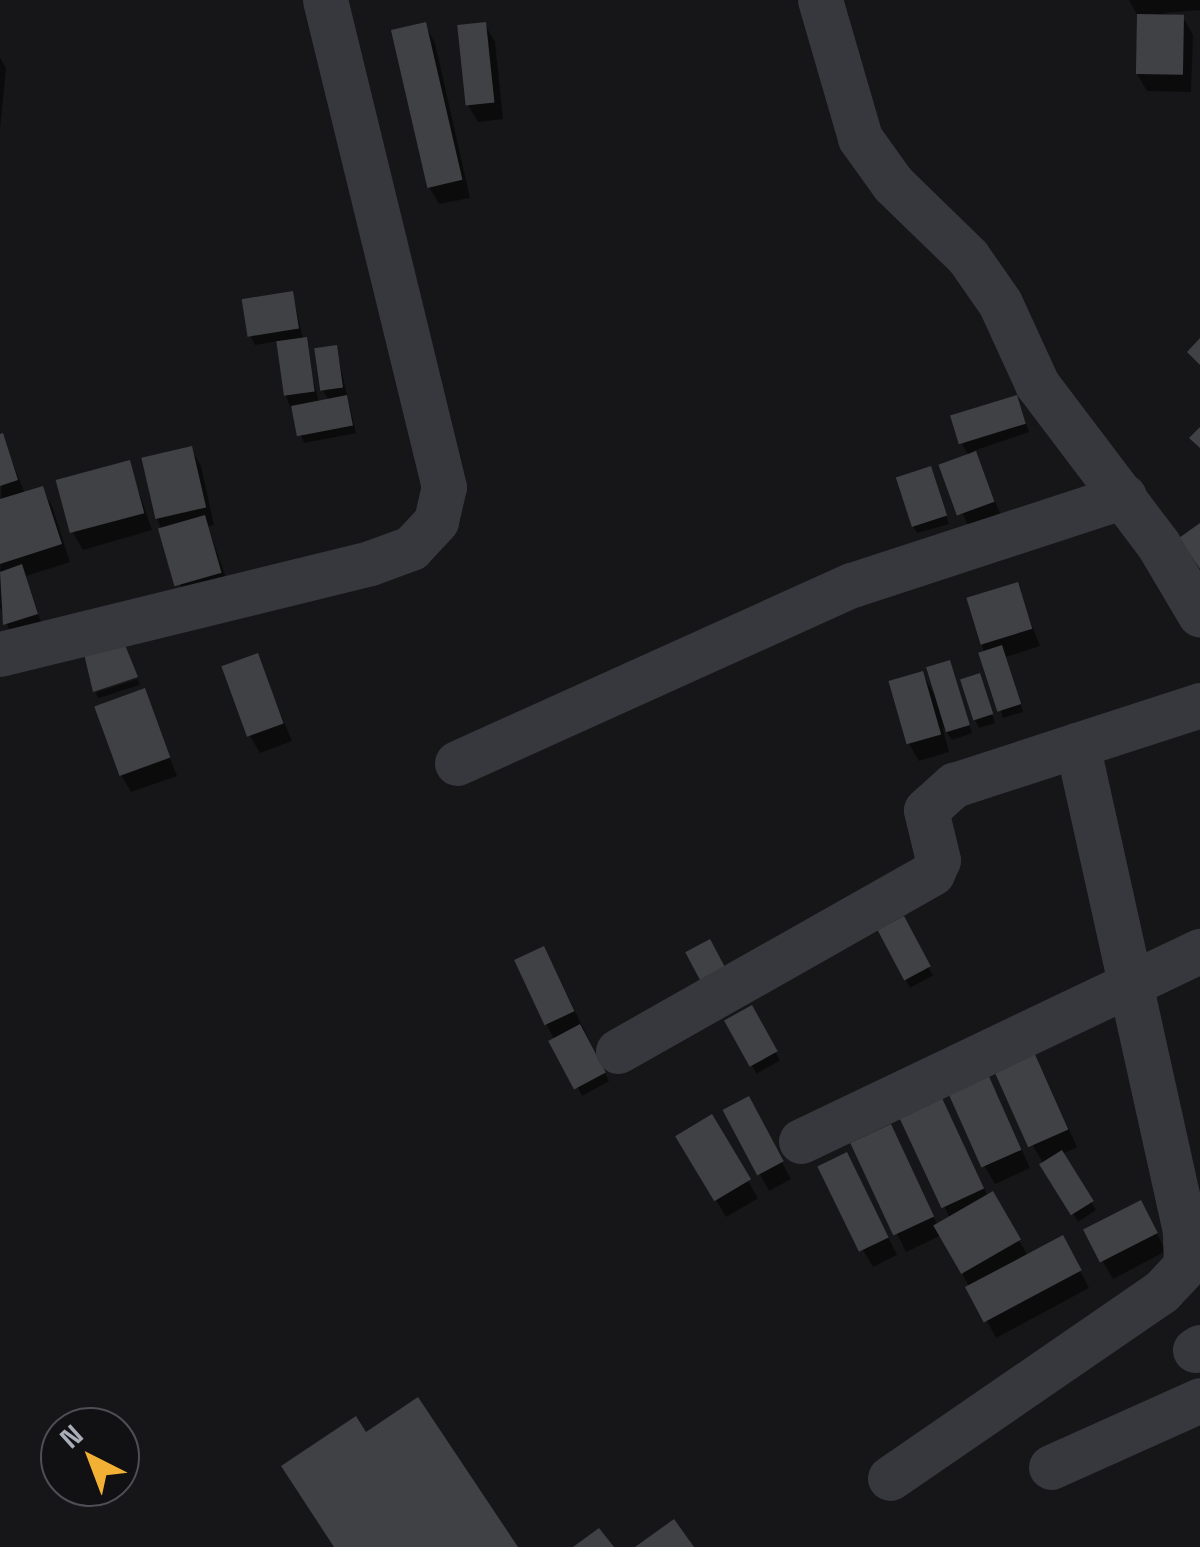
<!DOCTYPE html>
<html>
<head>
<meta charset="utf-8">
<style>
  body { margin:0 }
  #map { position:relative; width:1200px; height:1547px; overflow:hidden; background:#161618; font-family:"Space Grotesk",sans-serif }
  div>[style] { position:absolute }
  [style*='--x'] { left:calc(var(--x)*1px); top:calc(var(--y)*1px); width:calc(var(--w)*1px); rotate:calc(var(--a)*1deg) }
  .shadow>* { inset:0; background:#0007; transform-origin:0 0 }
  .building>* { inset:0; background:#404145; transform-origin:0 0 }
  .minor>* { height:45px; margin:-22.5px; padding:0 22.5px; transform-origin:22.5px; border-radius:22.5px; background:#37383d }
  span { translate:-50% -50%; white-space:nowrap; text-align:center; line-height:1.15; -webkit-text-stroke:8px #111113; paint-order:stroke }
  .north { position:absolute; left:40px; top:1407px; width:100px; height:100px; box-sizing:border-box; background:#111113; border:2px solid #4d4f55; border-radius:50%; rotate:318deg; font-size:28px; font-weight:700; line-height:40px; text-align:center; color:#a8adb8 }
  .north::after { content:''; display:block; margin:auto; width:35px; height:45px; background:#f2b134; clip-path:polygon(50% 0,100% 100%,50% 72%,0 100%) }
</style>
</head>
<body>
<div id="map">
  <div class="shadow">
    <div style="clip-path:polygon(1129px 0,1200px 0,1200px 10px,1163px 13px,1183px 17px,1193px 35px,1191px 92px,1147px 91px,1137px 74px,1137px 15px)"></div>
    <div style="clip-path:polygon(425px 25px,435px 43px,470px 198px,439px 204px,429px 187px)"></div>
    <div style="clip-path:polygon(485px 25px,495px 42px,503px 119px,478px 122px,468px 105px)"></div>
    <div style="clip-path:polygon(0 58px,6px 68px,0 130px)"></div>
    <div style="clip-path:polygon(292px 294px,319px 403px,329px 401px,323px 390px,336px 347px,356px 433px,304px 443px,286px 396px,278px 341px,255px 345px,251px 337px)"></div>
    <div style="clip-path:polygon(1020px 406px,1029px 432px,973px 451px,1003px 520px,971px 532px,942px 467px,969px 456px,962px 444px)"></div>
    <div style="clip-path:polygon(2px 436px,25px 494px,42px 489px,52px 506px,70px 562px,26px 576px,41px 622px,10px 632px,0 607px)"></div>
    <div style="clip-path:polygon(191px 449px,201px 466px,214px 525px,208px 526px,230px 590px,187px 603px,157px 518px)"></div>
    <div style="clip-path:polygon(129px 463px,152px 530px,83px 550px,73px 533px)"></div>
    <div style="clip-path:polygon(930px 469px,949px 524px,917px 533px,912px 525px)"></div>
    <div style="clip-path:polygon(1016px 585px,1040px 646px,1006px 657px,1023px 712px,1003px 718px,969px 600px)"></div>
    <div style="clip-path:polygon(256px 656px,292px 741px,260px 753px,250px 736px)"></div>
    <div style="clip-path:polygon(949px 663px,972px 733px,952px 740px,942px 726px,949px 752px,919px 761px,909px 744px,922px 674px,935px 695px)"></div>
    <div style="clip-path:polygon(979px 676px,995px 723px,979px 728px,975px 720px)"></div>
    <div style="left:138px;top:679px;width:6px;height:44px;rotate:72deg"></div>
    <div style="clip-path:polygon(144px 691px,177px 776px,131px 792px,121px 775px)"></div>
    <div style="left:903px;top:919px;width:64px;height:26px;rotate:62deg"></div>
    <div style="clip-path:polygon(553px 966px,609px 1081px,582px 1096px,546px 1023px)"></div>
    <div style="left:751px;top:1008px;width:60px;height:27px;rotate:61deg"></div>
    <div style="clip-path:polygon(1042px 1070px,1077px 1147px,1062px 1154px,1096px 1210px,1078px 1222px,1033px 1146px)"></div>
    <div style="clip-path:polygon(996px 1092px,1030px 1168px,995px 1184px,985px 1167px)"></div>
    <div style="clip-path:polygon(726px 1112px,758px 1117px,791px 1179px,769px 1191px)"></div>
    <div style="clip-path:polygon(950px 1116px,988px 1197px,992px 1195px,1028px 1256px,1072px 1255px,1089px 1288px,996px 1338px,942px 1235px,906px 1252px,853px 1144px,899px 1144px,938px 1226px,950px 1218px,901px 1117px)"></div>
    <div style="left:711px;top:1117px;width:94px;height:37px;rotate:60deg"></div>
    <div style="clip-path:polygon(856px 1173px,897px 1255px,873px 1267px,863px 1250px)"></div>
    <div style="clip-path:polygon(1140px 1203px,1166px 1251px,1113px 1279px,1103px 1262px)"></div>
  </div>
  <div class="building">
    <div style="left:1137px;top:14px;width:47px;height:60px;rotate:1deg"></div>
    <div style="left:426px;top:22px;width:162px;height:36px;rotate:77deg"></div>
    <div style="left:486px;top:22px;width:81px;height:29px;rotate:84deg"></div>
    <div style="left:293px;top:291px;width:38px;height:52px;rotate:81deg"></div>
    <div style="left:307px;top:337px;width:55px;height:31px;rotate:82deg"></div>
    <div style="clip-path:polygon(1200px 338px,1200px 365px,1187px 352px)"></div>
    <div style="left:337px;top:345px;width:43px;height:23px;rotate:82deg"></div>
    <div style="left:347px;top:395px;width:31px;height:57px;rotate:79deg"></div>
    <div style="left:1017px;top:395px;width:30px;height:70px;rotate:73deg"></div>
    <div style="clip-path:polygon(1200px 427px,1200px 448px,1189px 438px)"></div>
    <div style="clip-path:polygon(3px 433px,18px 480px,0 486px,0 434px)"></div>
    <div style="left:192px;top:446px;width:63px;height:52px;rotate:77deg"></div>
    <div style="left:976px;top:451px;width:54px;height:40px;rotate:70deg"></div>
    <div style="left:130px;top:460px;width:55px;height:77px;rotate:75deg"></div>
    <div style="left:931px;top:466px;width:52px;height:37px;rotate:72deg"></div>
    <div style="clip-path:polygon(43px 486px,62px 544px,0 564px,0 499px)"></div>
    <div style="left:205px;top:515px;width:60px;height:49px;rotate:74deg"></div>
    <div style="clip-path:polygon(1200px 523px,1200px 569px,1179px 538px)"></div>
    <div style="clip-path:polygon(22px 564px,38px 614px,3px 625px,0 572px)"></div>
    <div style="left:1018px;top:582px;width:49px;height:54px;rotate:73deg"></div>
    <div style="clip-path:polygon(123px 640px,138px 677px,93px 692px,84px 654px)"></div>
    <div style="left:1002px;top:645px;width:62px;height:25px;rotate:72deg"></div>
    <div style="left:258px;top:653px;width:75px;height:39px;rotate:70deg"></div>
    <div style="left:950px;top:660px;width:68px;height:25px;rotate:73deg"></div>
    <div style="left:923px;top:671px;width:66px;height:36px;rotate:74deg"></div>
    <div style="left:980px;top:673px;width:43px;height:21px;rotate:72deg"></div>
    <div style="left:145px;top:688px;width:74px;height:54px;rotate:70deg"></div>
    <div style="left:904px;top:916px;width:57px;height:30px;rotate:62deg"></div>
    <div style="left:710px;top:939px;width:34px;height:28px;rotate:62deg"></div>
    <div style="left:544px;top:946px;width:72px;height:33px;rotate:65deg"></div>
    <div style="left:752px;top:1005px;width:53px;height:32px;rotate:61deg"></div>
    <div style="left:580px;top:1024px;width:55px;height:36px;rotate:62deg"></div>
    <div style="left:1033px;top:1050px;width:87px;height:44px;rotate:66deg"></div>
    <div style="left:987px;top:1072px;width:85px;height:44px;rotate:66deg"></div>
    <div style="left:749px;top:1096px;width:74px;height:30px;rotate:62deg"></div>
    <div style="left:941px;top:1096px;width:102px;height:47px;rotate:65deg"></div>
    <div style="left:712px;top:1114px;width:76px;height:43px;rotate:59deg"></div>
    <div style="left:891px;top:1124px;width:102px;height:45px;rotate:65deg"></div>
    <div style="left:1062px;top:1150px;width:60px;height:27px;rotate:58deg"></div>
    <div style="left:847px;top:1152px;width:95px;height:33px;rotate:64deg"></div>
    <div style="left:993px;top:1191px;width:56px;height:69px;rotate:60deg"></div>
    <div style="left:1141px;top:1200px;width:37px;height:65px;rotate:63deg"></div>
    <div style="left:1063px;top:1235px;width:40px;height:111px;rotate:62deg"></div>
    <div style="clip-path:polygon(418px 1397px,518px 1547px,334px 1547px,281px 1466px,356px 1416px,366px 1432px)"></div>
    <div style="clip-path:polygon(674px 1519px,694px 1547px,635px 1547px)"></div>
    <div style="clip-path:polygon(599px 1528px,614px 1547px,573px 1547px)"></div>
  </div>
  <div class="minor">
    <div style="--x:820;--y:0;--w:144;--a:73.8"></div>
    <div style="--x:860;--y:138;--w:57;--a:54.3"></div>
    <div style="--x:893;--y:184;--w:105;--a:44.2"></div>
    <div style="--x:968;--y:257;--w:56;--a:55.2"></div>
    <div style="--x:1000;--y:303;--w:89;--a:65.4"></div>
    <div style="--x:1037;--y:384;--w:201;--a:52.9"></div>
    <div style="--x:1158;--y:544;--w:82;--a:59.4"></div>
    <div style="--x:0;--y:654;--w:381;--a:-13.8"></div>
    <div style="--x:370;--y:563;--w:44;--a:-20.1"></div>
    <div style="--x:411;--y:548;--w:37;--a:-47"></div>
    <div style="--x:436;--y:521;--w:35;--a:-77"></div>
    <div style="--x:444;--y:487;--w:501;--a:-103.73"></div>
    <div style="--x:457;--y:763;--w:433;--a:-24.3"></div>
    <div style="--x:852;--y:585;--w:286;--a:-18.1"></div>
    <div style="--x:618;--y:1051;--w:361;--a:-29.5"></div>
    <div style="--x:932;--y:873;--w:14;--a:-65"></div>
    <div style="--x:938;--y:860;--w:51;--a:-103.5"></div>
    <div style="--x:926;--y:810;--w:38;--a:-42"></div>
    <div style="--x:954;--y:785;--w:259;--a:-18"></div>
    <div style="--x:801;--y:1141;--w:442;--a:-25.5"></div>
    <div style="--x:1195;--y:1350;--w:6;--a:-31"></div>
    <div style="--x:1051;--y:1467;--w:163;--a:-24.2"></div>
    <div style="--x:890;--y:1478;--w:329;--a:-34.5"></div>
    <div style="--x:1161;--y:1292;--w:37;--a:-47"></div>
    <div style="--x:1186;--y:1265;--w:34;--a:-92"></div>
    <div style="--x:1185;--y:1231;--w:498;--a:-102.5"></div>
  </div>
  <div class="north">N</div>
</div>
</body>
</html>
